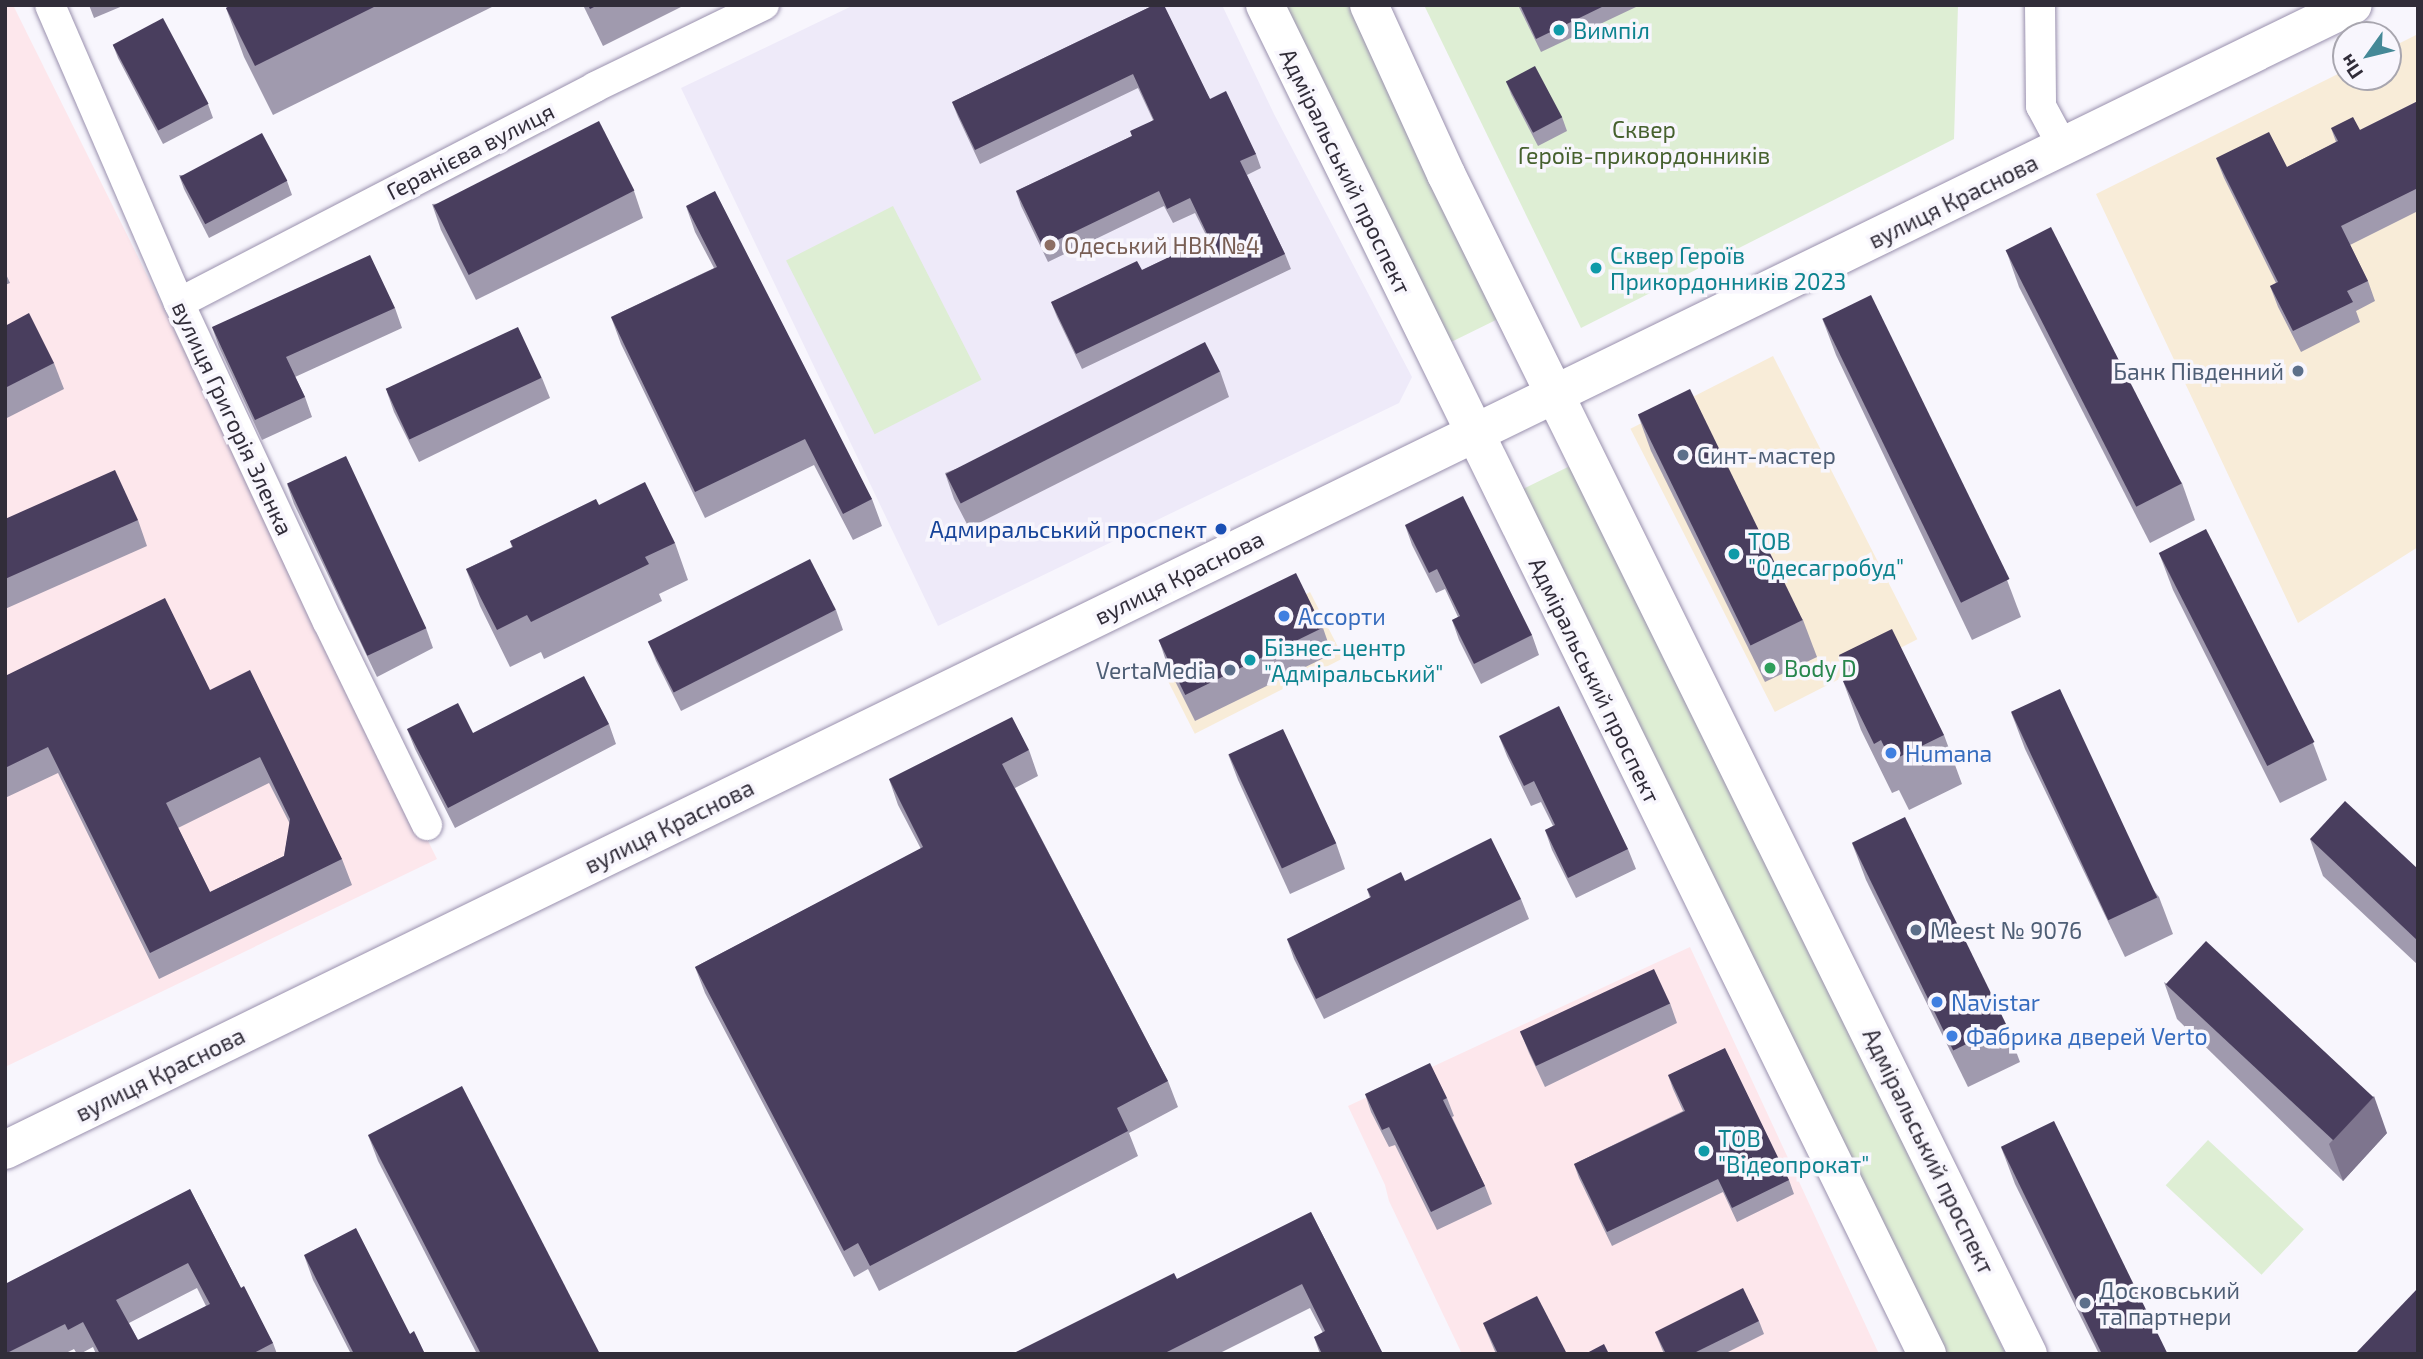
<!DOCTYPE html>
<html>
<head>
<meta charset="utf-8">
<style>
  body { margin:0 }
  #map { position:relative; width:2423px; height:1359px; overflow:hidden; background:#f8f6fd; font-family:"Exo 2",sans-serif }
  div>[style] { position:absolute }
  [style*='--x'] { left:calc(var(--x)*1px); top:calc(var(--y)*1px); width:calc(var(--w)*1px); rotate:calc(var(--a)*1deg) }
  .commercial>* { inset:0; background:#f8ecd8; transform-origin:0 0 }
  .industrial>* { inset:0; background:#fde7ec }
  .built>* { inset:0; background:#eeeaf9 }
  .green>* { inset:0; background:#deeed4; transform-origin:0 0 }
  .roads { filter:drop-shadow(0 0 2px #9a91ae) drop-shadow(0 0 2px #9a91ae) }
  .street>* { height:30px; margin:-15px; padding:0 15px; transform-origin:15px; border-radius:15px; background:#fff }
  .secondary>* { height:38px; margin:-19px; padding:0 19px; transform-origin:19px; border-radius:19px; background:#fff }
  .primary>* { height:38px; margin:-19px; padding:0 19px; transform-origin:19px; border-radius:19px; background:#fff }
  .wall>* { inset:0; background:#a09aae }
  .shaded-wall>* { inset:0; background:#7e758e }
  .building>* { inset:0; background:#493e5e; transform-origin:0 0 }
  .dots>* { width:19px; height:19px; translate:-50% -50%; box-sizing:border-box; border:4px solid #f8f6fd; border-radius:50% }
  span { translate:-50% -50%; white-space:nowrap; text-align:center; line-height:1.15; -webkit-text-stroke:7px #f8f6fd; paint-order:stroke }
  .culture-label { font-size:23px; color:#0d838f }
  .left { translate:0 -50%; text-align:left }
  .park-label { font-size:23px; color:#46612e }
  .street-label { font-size:23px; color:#312d39 }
  .education-label { font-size:23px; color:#785e54 }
  .service-label { font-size:23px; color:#4e5e75 }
  .right { translate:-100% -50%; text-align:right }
  .transit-label { font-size:23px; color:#164399 }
  .shop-label { font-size:23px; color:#366cbe }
  .leisure-label { font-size:23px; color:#27864d }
  .frame { position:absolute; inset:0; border:7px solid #312d39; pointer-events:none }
  .north { position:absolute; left:2332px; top:21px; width:70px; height:70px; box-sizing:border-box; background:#f8f6fd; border:2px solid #a8a6af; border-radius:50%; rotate:236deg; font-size:19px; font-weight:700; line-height:28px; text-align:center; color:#312d39 }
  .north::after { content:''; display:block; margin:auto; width:24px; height:32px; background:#458997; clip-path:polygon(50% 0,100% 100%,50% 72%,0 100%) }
</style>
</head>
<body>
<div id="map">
  <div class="commercial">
    <div style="clip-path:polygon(2418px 34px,2418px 547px,2298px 623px,2096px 194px,2346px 70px,2346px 77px,2388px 77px,2388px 49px)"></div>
    <div style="left:1773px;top:356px;width:318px;height:160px;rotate:63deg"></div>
    <div style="left:1310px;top:592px;width:74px;height:167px;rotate:63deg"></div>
  </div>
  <div class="industrial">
    <div style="clip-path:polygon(5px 5px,13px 5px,437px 859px,5px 1067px)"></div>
    <div style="clip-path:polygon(1690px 947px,1879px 1354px,1462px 1354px,1389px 1201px,1385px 1185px,1348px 1106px)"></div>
  </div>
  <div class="built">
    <div style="clip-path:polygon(854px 5px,1222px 5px,1274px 114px,1412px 377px,1399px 403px,938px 626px,681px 88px)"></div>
  </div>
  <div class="green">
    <div style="clip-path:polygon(1271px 5px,1349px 5px,1500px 318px,1441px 347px)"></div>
    <div style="clip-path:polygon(1424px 5px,1958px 5px,1954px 139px,1581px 328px)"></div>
    <div style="left:893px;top:206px;width:195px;height:120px;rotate:63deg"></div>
    <div style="left:1572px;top:465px;width:990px;height:67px;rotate:64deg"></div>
    <div style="left:2208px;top:1140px;width:131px;height:62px;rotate:43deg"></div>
  </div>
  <div class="roads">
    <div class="street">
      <div style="--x:50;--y:5;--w:325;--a:66.6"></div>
      <div style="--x:179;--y:303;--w:352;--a:65"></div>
      <div style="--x:328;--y:622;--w:226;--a:64"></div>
      <div style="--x:2040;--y:5;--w:101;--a:89.4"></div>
      <div style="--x:2041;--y:106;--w:47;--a:61.8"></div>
      <div style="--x:179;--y:303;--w:469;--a:-27.4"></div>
      <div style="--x:595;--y:87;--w:188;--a:-25.9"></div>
    </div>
    <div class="secondary">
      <div style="--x:1265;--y:5;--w:1503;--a:63.86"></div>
      <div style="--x:1369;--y:5;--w:186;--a:65.5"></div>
      <div style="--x:1446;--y:174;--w:1316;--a:63.75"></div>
    </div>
    <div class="primary">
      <div style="--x:5;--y:1150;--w:2612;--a:-26"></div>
    </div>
  </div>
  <div class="wall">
    <div style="clip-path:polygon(89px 5px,125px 5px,94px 18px)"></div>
    <div style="clip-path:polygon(231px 5px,496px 5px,273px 115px,244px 57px,226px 8px)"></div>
    <div style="clip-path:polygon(583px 5px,685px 5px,603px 46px)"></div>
    <div style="clip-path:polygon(1154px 5px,1210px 99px,1256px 154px,1261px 168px,1247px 175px,1285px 254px,1291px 269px,1082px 369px,1057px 317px,1051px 302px,1142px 270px,1208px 239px,1195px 213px,1173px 223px,1164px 206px,1048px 262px,1021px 206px,1016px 191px,1132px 136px,1153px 120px,1138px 88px,980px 164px,958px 117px,952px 102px)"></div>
    <div style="clip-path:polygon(1518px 5px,1635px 5px,1636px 7px,1541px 52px)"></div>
    <div style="clip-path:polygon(113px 45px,208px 104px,213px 118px,163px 144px,118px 58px)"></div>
    <div style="clip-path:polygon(1506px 81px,1562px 117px,1567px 131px,1538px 146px,1511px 94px)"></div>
    <div style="clip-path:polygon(2418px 101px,2418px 211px,2350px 245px,2368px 281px,2375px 301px,2356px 311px,2360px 322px,2301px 352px,2278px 307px,2270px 286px,2276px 283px,2224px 178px,2216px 158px,2287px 167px,2336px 142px,2331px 128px,2360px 130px)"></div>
    <div style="clip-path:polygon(179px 175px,287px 181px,292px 195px,209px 238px,184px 189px)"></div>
    <div style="clip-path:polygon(634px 191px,643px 218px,476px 300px,441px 230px,432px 204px)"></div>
    <div style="clip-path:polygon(686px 206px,872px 499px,882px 526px,853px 540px,814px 465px,705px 518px,621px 344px,611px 317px,714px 268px,695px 232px)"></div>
    <div style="clip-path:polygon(2006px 250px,2182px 483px,2195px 520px,2150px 543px,2019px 287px)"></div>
    <div style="clip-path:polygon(5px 272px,10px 283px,5px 285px)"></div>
    <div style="clip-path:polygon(395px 308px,402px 328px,295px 377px,305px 397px,312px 417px,262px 440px,219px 347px,212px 327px)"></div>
    <div style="clip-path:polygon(1822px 318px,2007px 580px,2021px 617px,1972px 640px,1836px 355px)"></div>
    <div style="clip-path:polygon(5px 326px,54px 363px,64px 389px,5px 419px)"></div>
    <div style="clip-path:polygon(1220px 371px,1229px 397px,969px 528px,954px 499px,945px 473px)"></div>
    <div style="clip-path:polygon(542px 378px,550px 398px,419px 462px,394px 412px,387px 392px)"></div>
    <div style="clip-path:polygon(1638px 415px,1803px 620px,1817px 657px,1765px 682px,1651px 451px)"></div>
    <div style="clip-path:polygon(287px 484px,426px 628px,433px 648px,377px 677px,294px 504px)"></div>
    <div style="clip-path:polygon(599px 505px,675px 543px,688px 580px,659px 594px,662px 601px,544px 659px,541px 652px,510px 667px,480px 606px,466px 569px,512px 547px,510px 541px)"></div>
    <div style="clip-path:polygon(5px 519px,138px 520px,147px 546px,5px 609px)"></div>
    <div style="clip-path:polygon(1405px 525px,1532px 635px,1539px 655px,1481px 684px,1459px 640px,1452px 620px,1458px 617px,1445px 589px,1436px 593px,1412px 545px)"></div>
    <div style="clip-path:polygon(2159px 553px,2313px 743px,2327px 780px,2280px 803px,2173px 590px)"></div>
    <div style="clip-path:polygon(836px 610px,843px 630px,681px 711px,656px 661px,648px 641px)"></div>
    <div style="clip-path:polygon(1323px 628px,1332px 654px,1195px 721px,1168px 667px,1159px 640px)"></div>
    <div style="clip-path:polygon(1839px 655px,1944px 735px,1962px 784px,1909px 810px,1899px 790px,1892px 793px,1861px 730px,1843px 681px,1848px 679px)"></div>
    <div style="clip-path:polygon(evenodd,5px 676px,210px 690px,342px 859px,352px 885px,159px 979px,58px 773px,5px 798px,5px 676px,269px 783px,290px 824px,284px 856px,210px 892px,178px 828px,269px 783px)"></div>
    <div style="clip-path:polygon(2011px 712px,2159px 897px,2173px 934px,2125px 957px,2025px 749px)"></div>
    <div style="clip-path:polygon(609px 724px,616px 744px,455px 828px,415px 749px,407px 729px,473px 733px)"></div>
    <div style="clip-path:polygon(1499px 736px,1628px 849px,1636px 869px,1576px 898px,1552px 850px,1545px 830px,1553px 826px,1541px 802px,1531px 806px,1507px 756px)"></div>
    <div style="clip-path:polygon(1029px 750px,1038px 776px,1015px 788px,1168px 1081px,1178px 1107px,1129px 1133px,1138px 1156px,879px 1291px,868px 1269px,854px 1277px,705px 993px,695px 967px,921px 849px,898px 805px,889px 779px)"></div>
    <div style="clip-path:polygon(1228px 754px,1336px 843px,1345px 869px,1290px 894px,1238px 780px)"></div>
    <div style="clip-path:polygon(2310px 839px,2418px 869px,2418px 965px,2323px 876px)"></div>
    <div style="clip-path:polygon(1852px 843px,2006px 1025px,2020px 1062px,1968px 1087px,1866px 880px)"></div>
    <div style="clip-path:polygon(1367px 889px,1521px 899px,1529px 919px,1324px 1019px,1294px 959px,1287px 939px,1370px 898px)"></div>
    <div style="clip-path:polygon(2164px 982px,2387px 1133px,2343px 1181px,2177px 1019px)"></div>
    <div style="clip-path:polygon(1670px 1003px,1677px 1023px,1545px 1087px,1529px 1053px,1521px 1033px)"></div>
    <div style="clip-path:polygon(1668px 1075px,1789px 1180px,1794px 1194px,1737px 1222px,1723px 1192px,1612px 1246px,1579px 1178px,1574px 1164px,1683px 1111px,1673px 1089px)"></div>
    <div style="clip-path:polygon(1365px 1094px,1447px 1098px,1454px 1116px,1452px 1117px,1485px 1186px,1492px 1204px,1437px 1230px,1395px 1145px,1389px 1147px,1371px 1112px)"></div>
    <div style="clip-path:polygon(368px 1135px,600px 1354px,477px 1354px,378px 1161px)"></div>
    <div style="clip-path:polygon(2001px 1147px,2168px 1354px,2099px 1354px,2015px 1184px)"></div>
    <div style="clip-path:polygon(evenodd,190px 1189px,241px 1288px,273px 1343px,277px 1354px,96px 1354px,93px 1347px,80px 1354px,77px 1354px,74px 1349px,64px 1354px,5px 1354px,190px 1189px,197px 1288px,206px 1306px,138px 1340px,129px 1323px,197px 1288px)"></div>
    <div style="clip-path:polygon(1311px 1212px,1383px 1354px,1320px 1354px,1314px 1337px,1323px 1333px,1310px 1308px,1218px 1354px,1012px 1354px,1177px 1279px)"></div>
    <div style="clip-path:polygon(304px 1255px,410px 1334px,425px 1354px,351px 1354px,313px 1280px)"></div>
    <div style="clip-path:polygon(1759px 1321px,1764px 1334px,1724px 1354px,1664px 1354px,1655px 1332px)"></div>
    <div style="clip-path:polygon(1483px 1323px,1567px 1354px,1496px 1354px)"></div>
  </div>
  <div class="shaded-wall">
    <div style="clip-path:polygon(2374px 1096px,2387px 1133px,2343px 1181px,2329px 1144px)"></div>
  </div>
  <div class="building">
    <div style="clip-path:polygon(231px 5px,378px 5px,255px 66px,226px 8px)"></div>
    <div style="clip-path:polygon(588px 5px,598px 5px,590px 9px)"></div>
    <div style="clip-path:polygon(1154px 5px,1164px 5px,1210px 99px,1226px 91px,1256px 154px,1240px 161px,1285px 254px,1076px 354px,1051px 302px,1137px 261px,1142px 270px,1209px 238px,1190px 198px,1167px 209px,1159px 191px,1043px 247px,1016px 191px,1132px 136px,1130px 131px,1154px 120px,1133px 74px,975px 150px,952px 102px)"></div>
    <div style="clip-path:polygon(1520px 5px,1606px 5px,1536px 39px)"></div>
    <div style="left:163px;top:18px;width:97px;height:57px;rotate:62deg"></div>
    <div style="left:1535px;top:66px;width:58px;height:33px;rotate:62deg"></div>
    <div style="clip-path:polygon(2418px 101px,2418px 188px,2341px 226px,2368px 281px,2347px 291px,2353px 302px,2293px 331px,2270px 286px,2278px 282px,2216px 158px,2269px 132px,2287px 167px,2338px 141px,2331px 128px,2353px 117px,2360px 130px)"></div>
    <div style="left:599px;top:121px;width:78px;height:186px;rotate:63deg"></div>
    <div style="left:262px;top:133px;width:54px;height:93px;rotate:62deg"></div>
    <div style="clip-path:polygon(715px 191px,872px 499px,843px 514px,805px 439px,695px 492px,611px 317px,717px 267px,686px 206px)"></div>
    <div style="left:2051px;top:227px;width:288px;height:51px;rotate:63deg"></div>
    <div style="clip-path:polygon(370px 255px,395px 308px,286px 357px,305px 397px,255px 420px,212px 327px)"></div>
    <div style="left:1871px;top:295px;width:316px;height:54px;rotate:64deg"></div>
    <div style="clip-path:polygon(29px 313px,54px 363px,5px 388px,5px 326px)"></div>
    <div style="left:518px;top:327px;width:56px;height:146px;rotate:65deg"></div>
    <div style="left:1205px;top:342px;width:33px;height:291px;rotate:63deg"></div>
    <div style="left:1690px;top:389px;width:257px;height:58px;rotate:64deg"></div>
    <div style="left:346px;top:456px;width:190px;height:65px;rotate:65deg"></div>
    <div style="clip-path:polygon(115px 470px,138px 520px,5px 579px,5px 519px)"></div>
    <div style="clip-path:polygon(645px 482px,675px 543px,645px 557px,649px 564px,531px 622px,527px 615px,497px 630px,466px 569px,513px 547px,510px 541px,596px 499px,599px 505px)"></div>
    <div style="clip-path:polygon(1463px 496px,1532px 635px,1474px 664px,1452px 620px,1460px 616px,1437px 569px,1429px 573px,1405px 525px)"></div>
    <div style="left:2206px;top:529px;width:239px;height:53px;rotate:63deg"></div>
    <div style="left:810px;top:559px;width:57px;height:182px;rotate:63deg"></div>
    <div style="left:1296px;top:573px;width:61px;height:153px;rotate:64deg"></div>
    <div style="clip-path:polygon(evenodd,165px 598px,210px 690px,250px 670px,342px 859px,150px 953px,48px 747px,5px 768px,5px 676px,165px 598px,260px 757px,290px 819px,284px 856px,210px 892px,166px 803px,260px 757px)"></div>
    <div style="clip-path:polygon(1892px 629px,1944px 735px,1891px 761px,1881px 740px,1874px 744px,1843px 681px,1850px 678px,1839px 655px)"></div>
    <div style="clip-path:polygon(584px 676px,609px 724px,448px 808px,407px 729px,458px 703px,473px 733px)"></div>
    <div style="left:2060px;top:689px;width:230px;height:54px;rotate:65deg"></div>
    <div style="clip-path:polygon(1559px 706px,1628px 849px,1568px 878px,1545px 830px,1555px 825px,1534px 781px,1524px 786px,1499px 736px)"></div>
    <div style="clip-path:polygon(1012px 717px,1029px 750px,1002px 764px,1168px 1081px,1117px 1108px,1128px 1131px,870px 1266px,858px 1243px,844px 1251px,695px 967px,923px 847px,889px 779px)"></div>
    <div style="left:1283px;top:729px;width:126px;height:60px;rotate:65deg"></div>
    <div style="clip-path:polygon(2345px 801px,2418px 869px,2418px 941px,2310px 839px)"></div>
    <div style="left:1905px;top:817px;width:231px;height:59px;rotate:64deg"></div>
    <div style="clip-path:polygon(1491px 838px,1521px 899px,1316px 999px,1287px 939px,1371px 897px,1367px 889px,1401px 872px,1405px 881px)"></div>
    <div style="left:2206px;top:941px;width:229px;height:59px;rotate:43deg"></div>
    <div style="left:1654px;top:969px;width:38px;height:148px;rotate:65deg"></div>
    <div style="clip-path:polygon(1725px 1048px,1789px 1180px,1732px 1208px,1718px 1179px,1607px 1232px,1574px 1164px,1685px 1111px,1668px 1075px)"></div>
    <div style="clip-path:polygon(1430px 1063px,1447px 1098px,1443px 1100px,1485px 1186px,1431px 1212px,1389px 1127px,1382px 1130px,1365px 1094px)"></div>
    <div style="clip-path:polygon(462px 1086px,600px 1354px,481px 1354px,368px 1135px)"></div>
    <div style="left:2054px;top:1121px;width:259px;height:59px;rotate:64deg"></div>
    <div style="clip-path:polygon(evenodd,190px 1189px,241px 1288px,244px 1286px,273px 1343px,252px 1354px,100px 1354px,83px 1322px,68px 1330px,65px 1324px,5px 1354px,5px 1284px,190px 1189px,188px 1263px,210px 1304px,138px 1340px,116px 1300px,188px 1263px)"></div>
    <div style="clip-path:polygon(1311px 1212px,1383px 1354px,1322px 1354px,1314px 1337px,1325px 1331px,1302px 1284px,1163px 1354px,1012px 1354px,1174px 1273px,1177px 1279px)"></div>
    <div style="clip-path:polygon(356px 1228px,410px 1334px,414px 1331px,425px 1354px,354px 1354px,304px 1255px)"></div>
    <div style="clip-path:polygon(1743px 1288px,1759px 1321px,1692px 1354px,1666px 1354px,1655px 1332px)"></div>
    <div style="clip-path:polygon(2418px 1288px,2418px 1354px,2355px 1354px)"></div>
    <div style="clip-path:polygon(1537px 1296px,1567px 1354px,1498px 1354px,1483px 1323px)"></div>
    <div style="clip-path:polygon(1604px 1344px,1609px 1354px,1585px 1354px)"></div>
  </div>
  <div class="dots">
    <div style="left:1559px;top:30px;background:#0f9aa8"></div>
    <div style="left:1050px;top:245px;background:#8d6e63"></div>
    <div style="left:1596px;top:268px;background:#0f9aa8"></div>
    <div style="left:2298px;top:371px;background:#5c6f8a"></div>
    <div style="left:1683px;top:455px;background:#5c6f8a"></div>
    <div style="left:1221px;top:529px;background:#1a4fb4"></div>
    <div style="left:1734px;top:554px;background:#0f9aa8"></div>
    <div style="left:1284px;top:616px;background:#3f7fe0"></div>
    <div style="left:1250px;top:660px;background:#0f9aa8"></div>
    <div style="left:1770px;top:668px;background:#2e9e5b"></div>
    <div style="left:1230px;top:670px;background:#5c6f8a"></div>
    <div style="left:1891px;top:753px;background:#3f7fe0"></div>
    <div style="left:1916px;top:930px;background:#5c6f8a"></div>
    <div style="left:1937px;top:1002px;background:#3f7fe0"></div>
    <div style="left:1952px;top:1036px;background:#3f7fe0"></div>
    <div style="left:1704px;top:1151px;background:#0f9aa8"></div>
    <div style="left:2085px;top:1303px;background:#5c6f8a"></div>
  </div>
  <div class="culture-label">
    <span class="left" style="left:1573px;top:30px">Вимпіл</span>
    <span class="left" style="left:1610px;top:268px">Сквер Героїв<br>Прикордонників 2023</span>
    <span class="left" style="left:1748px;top:554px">ТОВ<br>"Одесагробуд"</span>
    <span class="left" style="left:1264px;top:660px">Бізнес-центр<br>"Адміральський"</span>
    <span class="left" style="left:1718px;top:1151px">ТОВ<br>"Відеопрокат"</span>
  </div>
  <div class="park-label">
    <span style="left:1644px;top:142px">Сквер<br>Героїв-прикордонників</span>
  </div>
  <div class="street-label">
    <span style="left:470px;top:151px;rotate:-27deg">Геранієва вулиця</span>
    <span style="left:1346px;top:171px;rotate:64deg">Адміральський проспект</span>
    <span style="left:1953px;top:201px;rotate:-26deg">вулиця Краснова</span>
    <span style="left:233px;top:418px;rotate:65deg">вулиця Григорія Зленка</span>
    <span style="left:1179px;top:577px;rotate:-26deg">вулиця Краснова</span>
    <span style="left:1595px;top:680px;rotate:64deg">Адміральський проспект</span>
    <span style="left:669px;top:826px;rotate:-26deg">вулиця Краснова</span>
    <span style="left:160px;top:1074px;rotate:-26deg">вулиця Краснова</span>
    <span style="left:1929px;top:1151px;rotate:64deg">Адміральський проспект</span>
  </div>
  <div class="education-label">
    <span class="left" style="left:1064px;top:245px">Одеський НВК №4</span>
  </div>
  <div class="service-label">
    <span class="right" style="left:2284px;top:371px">Банк Південний</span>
    <span class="left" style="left:1697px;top:455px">Синт-мастер</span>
    <span class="right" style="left:1216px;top:670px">VertaMedia</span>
    <span class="left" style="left:1930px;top:930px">Meest № 9076</span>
    <span class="left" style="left:2099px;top:1303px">Досковський<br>та партнери</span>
  </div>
  <div class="transit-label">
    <span class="right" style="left:1207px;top:529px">Адмиральський проспект</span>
  </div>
  <div class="shop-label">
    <span class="left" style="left:1298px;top:616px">Ассорти</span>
    <span class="left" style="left:1905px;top:753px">Humana</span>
    <span class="left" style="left:1951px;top:1002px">Navistar</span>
    <span class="left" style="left:1966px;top:1036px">Фабрика дверей Verto</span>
  </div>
  <div class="leisure-label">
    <span class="left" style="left:1784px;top:668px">Body D</span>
  </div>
  <div class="frame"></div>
  <div class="north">Пн</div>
</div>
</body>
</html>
